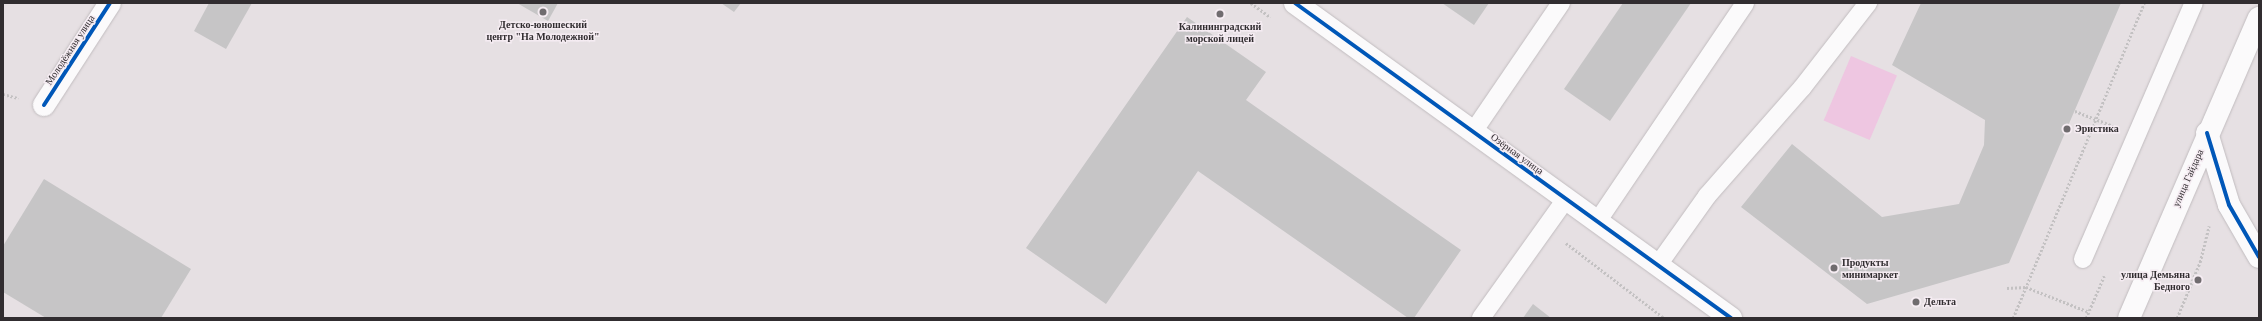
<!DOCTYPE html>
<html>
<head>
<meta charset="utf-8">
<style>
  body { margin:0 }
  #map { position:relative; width:2262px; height:321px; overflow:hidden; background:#e6e0e3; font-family:"Times New Roman",serif }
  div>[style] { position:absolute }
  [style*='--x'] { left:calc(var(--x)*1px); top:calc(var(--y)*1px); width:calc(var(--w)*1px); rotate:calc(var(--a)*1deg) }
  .green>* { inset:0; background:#eec6e1; transform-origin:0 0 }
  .building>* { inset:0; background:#c6c5c6 }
  .path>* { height:2.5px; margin-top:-1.25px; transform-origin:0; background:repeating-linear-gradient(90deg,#c3c1c2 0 2px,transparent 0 4px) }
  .roads { filter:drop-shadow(0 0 1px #c1bcbf) drop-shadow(0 0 1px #c1bcbf) }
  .service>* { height:18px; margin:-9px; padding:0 9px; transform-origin:9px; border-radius:9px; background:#fbfafb }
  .minor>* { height:22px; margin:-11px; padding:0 11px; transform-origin:11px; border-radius:11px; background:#fbfafb }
  .tertiary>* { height:22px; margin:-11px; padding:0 11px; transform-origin:11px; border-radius:11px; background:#fbfafb }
  .secondary>* { height:22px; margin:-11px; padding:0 11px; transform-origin:11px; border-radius:11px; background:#fbfafb }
  .cycleway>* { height:4px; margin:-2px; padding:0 2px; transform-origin:2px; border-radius:2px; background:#0057b8 }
  .dots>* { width:11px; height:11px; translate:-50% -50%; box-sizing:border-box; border:2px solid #f5ecf2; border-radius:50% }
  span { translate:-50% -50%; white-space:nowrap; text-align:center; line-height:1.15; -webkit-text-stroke:3px #f5ecf2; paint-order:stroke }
  .poi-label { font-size:10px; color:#312d30; font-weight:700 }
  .left { translate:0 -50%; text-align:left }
  .right { translate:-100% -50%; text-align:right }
  .street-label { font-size:10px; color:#312d30 }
  .frame { position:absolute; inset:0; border:4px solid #312d30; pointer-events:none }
</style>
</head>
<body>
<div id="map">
  <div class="green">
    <div style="left:1851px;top:56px;width:50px;height:70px;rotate:23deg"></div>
  </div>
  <div class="building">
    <div style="clip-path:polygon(209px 3px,252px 3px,226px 49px,194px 31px)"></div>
    <div style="clip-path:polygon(517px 3px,558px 3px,548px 21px)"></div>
    <div style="clip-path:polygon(721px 3px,741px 3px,734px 12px)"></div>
    <div style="clip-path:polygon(1442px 3px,1489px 3px,1474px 25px)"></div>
    <div style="clip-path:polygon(1623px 3px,1691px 3px,1610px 121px,1564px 89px)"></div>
    <div style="clip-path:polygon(1921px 3px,2121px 3px,2009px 263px,1867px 304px,1741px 207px,1792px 144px,1882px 217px,1959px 204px,1984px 145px,1985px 120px,1892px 65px)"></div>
    <div style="clip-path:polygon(1187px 17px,1266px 72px,1246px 100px,1461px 250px,1414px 318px,1408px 318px,1198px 171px,1106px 304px,1026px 248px)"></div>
    <div style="clip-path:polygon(44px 179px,191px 269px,161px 318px,46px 318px,3px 292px,3px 246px)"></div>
    <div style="clip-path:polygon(1533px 304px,1551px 318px,1523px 318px)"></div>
  </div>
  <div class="path">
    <div style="--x:1251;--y:3;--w:24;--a:36"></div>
    <div style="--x:3;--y:94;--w:16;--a:15"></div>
    <div style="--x:2075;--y:111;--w:41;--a:21.5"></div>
    <div style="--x:1566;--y:243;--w:123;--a:37.4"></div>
    <div style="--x:2007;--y:288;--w:19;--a:-3"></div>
    <div style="--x:2026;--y:287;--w:68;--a:21.6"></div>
    <div style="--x:2013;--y:318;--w:341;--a:-67.4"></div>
    <div style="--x:2086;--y:318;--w:46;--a:-66.8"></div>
    <div style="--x:2177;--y:318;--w:61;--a:-67.7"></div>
    <div style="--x:2200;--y:262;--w:37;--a:-76"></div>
  </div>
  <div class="roads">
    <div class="service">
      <div style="--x:1473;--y:132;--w:156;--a:-55.7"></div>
      <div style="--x:1597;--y:222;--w:264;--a:-55.9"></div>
      <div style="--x:2083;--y:259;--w:279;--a:-66.6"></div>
      <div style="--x:1658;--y:265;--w:85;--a:-54.6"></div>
      <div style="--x:1707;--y:196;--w:144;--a:-48.7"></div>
      <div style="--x:1802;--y:88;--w:108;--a:-52.2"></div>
      <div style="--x:1481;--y:318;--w:146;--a:-54.5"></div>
    </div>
    <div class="minor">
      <div style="--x:44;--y:105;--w:121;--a:-57.1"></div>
      <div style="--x:2207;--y:133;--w:75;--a:73"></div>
      <div style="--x:2229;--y:205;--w:60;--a:60"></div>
    </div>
    <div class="tertiary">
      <div style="--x:1295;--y:3;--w:538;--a:35.85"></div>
    </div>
    <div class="secondary">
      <div style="--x:2129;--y:318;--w:327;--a:-66.6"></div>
    </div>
  </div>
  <div class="cycleway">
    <div style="--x:1295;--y:3;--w:538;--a:35.85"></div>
    <div style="--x:44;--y:105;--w:121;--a:-57.1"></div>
    <div style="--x:2207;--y:133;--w:75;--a:73"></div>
    <div style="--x:2229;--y:205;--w:60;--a:60"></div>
  </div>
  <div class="dots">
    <div style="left:543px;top:12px;background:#706c6f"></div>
    <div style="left:1220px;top:14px;background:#706c6f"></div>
    <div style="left:2067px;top:129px;background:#706c6f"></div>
    <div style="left:1834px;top:268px;background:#706c6f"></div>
    <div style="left:2198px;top:280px;background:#706c6f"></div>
    <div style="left:1916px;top:302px;background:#706c6f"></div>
  </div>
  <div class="poi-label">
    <span style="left:543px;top:30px">Детско-юношеский<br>центр "На Молодежной"</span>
    <span style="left:1220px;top:32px">Калининградский<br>морской лицей</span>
    <span class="left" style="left:2075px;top:129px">Эристика</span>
    <span class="left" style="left:1842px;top:268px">Продукты<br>минимаркет</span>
    <span class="right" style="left:2190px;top:280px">улица Демьяна<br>Бедного</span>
    <span class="left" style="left:1924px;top:302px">Дельта</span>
  </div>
  <div class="street-label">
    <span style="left:70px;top:50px;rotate:-57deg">Молодёжная улица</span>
    <span style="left:1517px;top:154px;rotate:36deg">Озёрная улица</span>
    <span style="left:2188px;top:178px;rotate:-66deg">улица Гайдара</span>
  </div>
  <div class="frame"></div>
</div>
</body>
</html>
